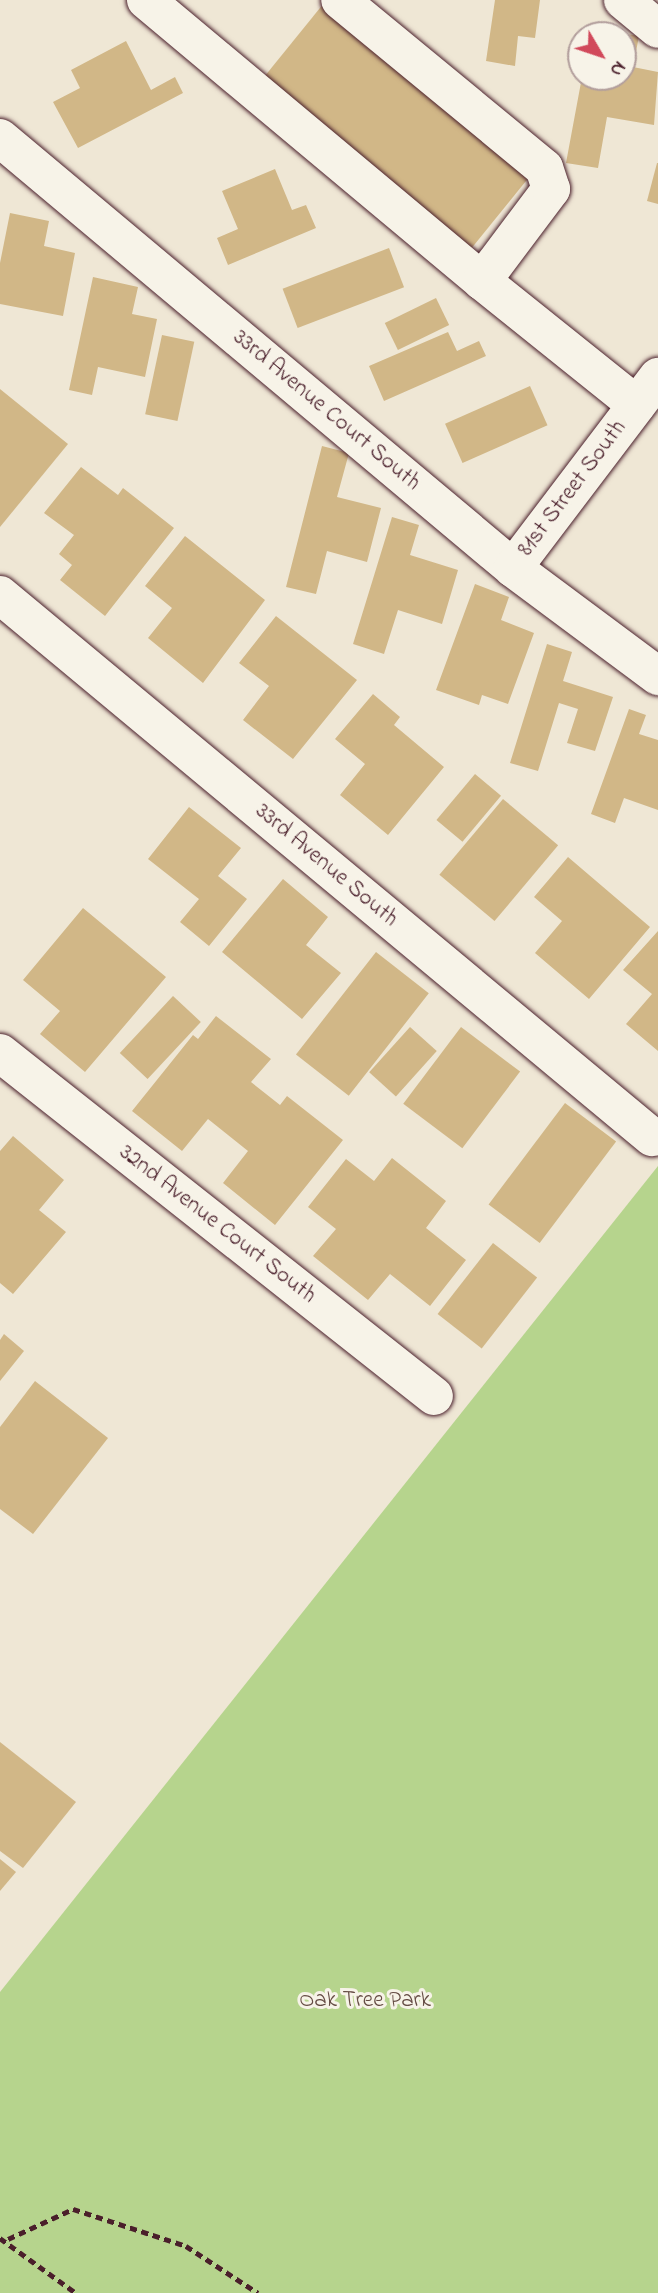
<!DOCTYPE html>
<html>
<head>
<meta charset="utf-8">
<style>
  body { margin:0 }
  #map { position:relative; width:658px; height:2293px; overflow:hidden; background:#efe7d5; font-family:"Indie Flower",sans-serif }
  div>[style] { position:absolute }
  [style*='--x'] { left:calc(var(--x)*1px); top:calc(var(--y)*1px); width:calc(var(--w)*1px); rotate:calc(var(--a)*1deg) }
  .green>* { inset:0; background:#b6d48d }
  .building>* { inset:0; background:#d1b787; transform-origin:0 0 }
  .path>* { height:4.5px; margin-top:-2.25px; transform-origin:0; background:repeating-linear-gradient(90deg,#4a1f2b 0 7px,transparent 0 12px) }
  .roads { filter:drop-shadow(0 0 2px #4a1f2b) drop-shadow(0 0 2px #4a1f2b) }
  .minor>* { height:38px; margin:-19px; padding:0 19px; transform-origin:19px; border-radius:19px; background:#f7f3e8 }
  span { translate:-50% -50%; white-space:nowrap; text-align:center; line-height:1.15; -webkit-text-stroke:6px #f7f3e8; paint-order:stroke }
  .street-label { font-size:23px; color:#4a1f2b }
  .park-label { font-size:23px; color:#654c44 }
  .north { position:absolute; left:567px; top:21px; width:70px; height:70px; box-sizing:border-box; background:#f7f3e8; border:2px solid #b29e9c; border-radius:50%; rotate:129deg; font-size:19px; font-weight:700; line-height:28px; text-align:center; color:#4a1f2b }
  .north::after { content:''; display:block; margin:auto; width:24px; height:32px; background:#d1495b; clip-path:polygon(50% 0,100% 100%,50% 72%,0 100%) }
</style>
</head>
<body>
<div id="map">
  <div class="green">
    <div style="clip-path:polygon(658px 1166px,658px 2293px,0 2293px,0 1992px)"></div>
  </div>
  <div class="building">
    <div style="clip-path:polygon(495px 0,540px 0,535px 38px,518px 36px,515px 66px,486px 61px)"></div>
    <div style="left:324px;top:3px;width:269px;height:102px;rotate:39deg"></div>
    <div style="clip-path:polygon(591px 28px,639px 36px,633px 67px,658px 72px,654px 125px,607px 117px,598px 168px,566px 163px,582px 77px,623px 77px,623px 35px,590px 35px)"></div>
    <div style="clip-path:polygon(126px 41px,151px 90px,175px 77px,183px 93px,78px 148px,53px 102px,80px 88px,71px 70px)"></div>
    <div style="clip-path:polygon(657px 163px,658px 163px,658px 204px,647px 201px)"></div>
    <div style="clip-path:polygon(275px 169px,292px 210px,306px 205px,316px 228px,228px 265px,217px 238px,238px 229px,222px 191px)"></div>
    <div style="clip-path:polygon(10px 213px,49px 221px,44px 246px,75px 253px,63px 316px,0 304px,0 263px)"></div>
    <div style="left:389px;top:248px;width:42px;height:114px;rotate:69deg"></div>
    <div style="clip-path:polygon(93px 277px,138px 287px,132px 314px,157px 319px,145px 377px,98px 367px,92px 395px,69px 390px)"></div>
    <div style="left:436px;top:298px;width:30px;height:57px;rotate:64deg"></div>
    <div style="clip-path:polygon(448px 332px,457px 351px,479px 341px,486px 356px,384px 401px,369px 366px)"></div>
    <div style="left:162px;top:335px;width:33px;height:81px;rotate:12deg"></div>
    <div style="left:530px;top:386px;width:43px;height:93px;rotate:66deg"></div>
    <div style="clip-path:polygon(0 389px,68px 444px,0 527px)"></div>
    <div style="clip-path:polygon(322px 446px,349px 453px,337px 497px,381px 508px,367px 562px,327px 551px,316px 594px,286px 587px)"></div>
    <div style="clip-path:polygon(81px 467px,118px 495px,123px 488px,174px 528px,105px 616px,60px 580px,72px 565px,59px 554px,74px 535px,44px 513px)"></div>
    <div style="clip-path:polygon(392px 517px,419px 525px,410px 555px,458px 570px,442px 624px,398px 610px,384px 654px,353px 644px)"></div>
    <div style="clip-path:polygon(185px 536px,265px 600px,203px 683px,148px 638px,172px 608px,145px 586px)"></div>
    <div style="clip-path:polygon(475px 584px,509px 597px,501px 620px,534px 633px,508px 704px,482px 695px,479px 705px,436px 690px)"></div>
    <div style="clip-path:polygon(276px 616px,357px 680px,293px 759px,243px 720px,269px 686px,239px 663px)"></div>
    <div style="clip-path:polygon(547px 644px,572px 652px,563px 681px,613px 697px,595px 751px,567px 743px,578px 709px,559px 703px,538px 771px,510px 763px)"></div>
    <div style="clip-path:polygon(373px 694px,400px 717px,394px 725px,444px 767px,388px 835px,340px 795px,365px 764px,335px 739px)"></div>
    <div style="clip-path:polygon(629px 709px,646px 715px,639px 734px,658px 740px,658px 810px,624px 798px,615px 823px,591px 814px)"></div>
    <div style="left:475px;top:774px;width:34px;height:60px;rotate:40deg"></div>
    <div style="left:503px;top:799px;width:72px;height:99px;rotate:40deg"></div>
    <div style="clip-path:polygon(189px 807px,241px 848px,218px 876px,247px 899px,209px 946px,180px 922px,199px 899px,148px 859px)"></div>
    <div style="clip-path:polygon(568px 857px,650px 927px,589px 999px,535px 953px,562px 921px,534px 897px)"></div>
    <div style="clip-path:polygon(283px 879px,328px 917px,306px 945px,341px 973px,302px 1019px,222px 952px)"></div>
    <div style="clip-path:polygon(83px 908px,166px 977px,85px 1072px,40px 1034px,60px 1011px,23px 980px)"></div>
    <div style="clip-path:polygon(658px 931px,658px 1051px,626px 1024px,652px 994px,623px 970px)"></div>
    <div style="left:376px;top:952px;width:67px;height:130px;rotate:38deg"></div>
    <div style="left:173px;top:996px;width:38px;height:78px;rotate:43deg"></div>
    <div style="clip-path:polygon(216px 1016px,271px 1059px,251px 1082px,280px 1105px,287px 1096px,343px 1140px,275px 1225px,223px 1183px,248px 1151px,208px 1119px,182px 1151px,132px 1111px,193px 1035px,198px 1039px)"></div>
    <div style="left:410px;top:1027px;width:36px;height:61px;rotate:42deg"></div>
    <div style="left:461px;top:1027px;width:74px;height:96px;rotate:37deg"></div>
    <div style="left:565px;top:1103px;width:64px;height:127px;rotate:37deg"></div>
    <div style="clip-path:polygon(13px 1136px,64px 1180px,39px 1210px,66px 1232px,13px 1294px,0 1283px,0 1151px)"></div>
    <div style="clip-path:polygon(392px 1158px,446px 1201px,426px 1228px,466px 1260px,430px 1306px,390px 1274px,368px 1300px,313px 1256px,336px 1229px,308px 1207px,346px 1159px,374px 1181px)"></div>
    <div style="left:493px;top:1243px;width:56px;height:90px;rotate:38deg"></div>
    <div style="clip-path:polygon(4px 1334px,24px 1351px,0 1381px,0 1340px)"></div>
    <div style="clip-path:polygon(35px 1381px,108px 1438px,33px 1534px,0 1509px,0 1427px)"></div>
    <div style="clip-path:polygon(0 1742px,76px 1802px,23px 1868px,0 1851px)"></div>
    <div style="clip-path:polygon(0 1859px,16px 1872px,0 1891px)"></div>
  </div>
  <div class="path">
    <div style="--x:0;--y:2238;--w:94;--a:35.9"></div>
    <div style="--x:8;--y:2239;--w:72;--a:-24.8"></div>
    <div style="--x:73;--y:2209;--w:119;--a:18.1"></div>
    <div style="--x:186;--y:2246;--w:86;--a:33.1"></div>
  </div>
  <div class="roads">
    <div class="minor">
      <div style="--x:146;--y:0;--w:438;--a:39.9"></div>
      <div style="--x:482;--y:281;--w:115;--a:-53.1"></div>
      <div style="--x:551;--y:189;--w:22;--a:-108"></div>
      <div style="--x:544;--y:168;--w:264;--a:-140.5"></div>
      <div style="--x:623;--y:0;--w:45;--a:39.6"></div>
      <div style="--x:0;--y:138;--w:669;--a:39.97"></div>
      <div style="--x:513;--y:568;--w:181;--a:36.7"></div>
      <div style="--x:482;--y:281;--w:198;--a:38.7"></div>
      <div style="--x:513;--y:568;--w:240;--a:-52.8"></div>
      <div style="--x:0;--y:595;--w:848;--a:39.74"></div>
      <div style="--x:0;--y:1053;--w:553;--a:38.32"></div>
    </div>
  </div>
  <div class="street-label">
    <span style="left:326px;top:411px;rotate:40deg">33rd Avenue Court South</span>
    <span style="left:573px;top:489px;rotate:-53deg">81st Street South</span>
    <span style="left:326px;top:866px;rotate:40deg">33rd Avenue South</span>
    <span style="left:217px;top:1225px;rotate:38deg">32nd Avenue Court South</span>
  </div>
  <div class="park-label">
    <span style="left:365px;top:2001px">Oak Tree Park</span>
  </div>
  <div class="north">N</div>
</div>
</body>
</html>
